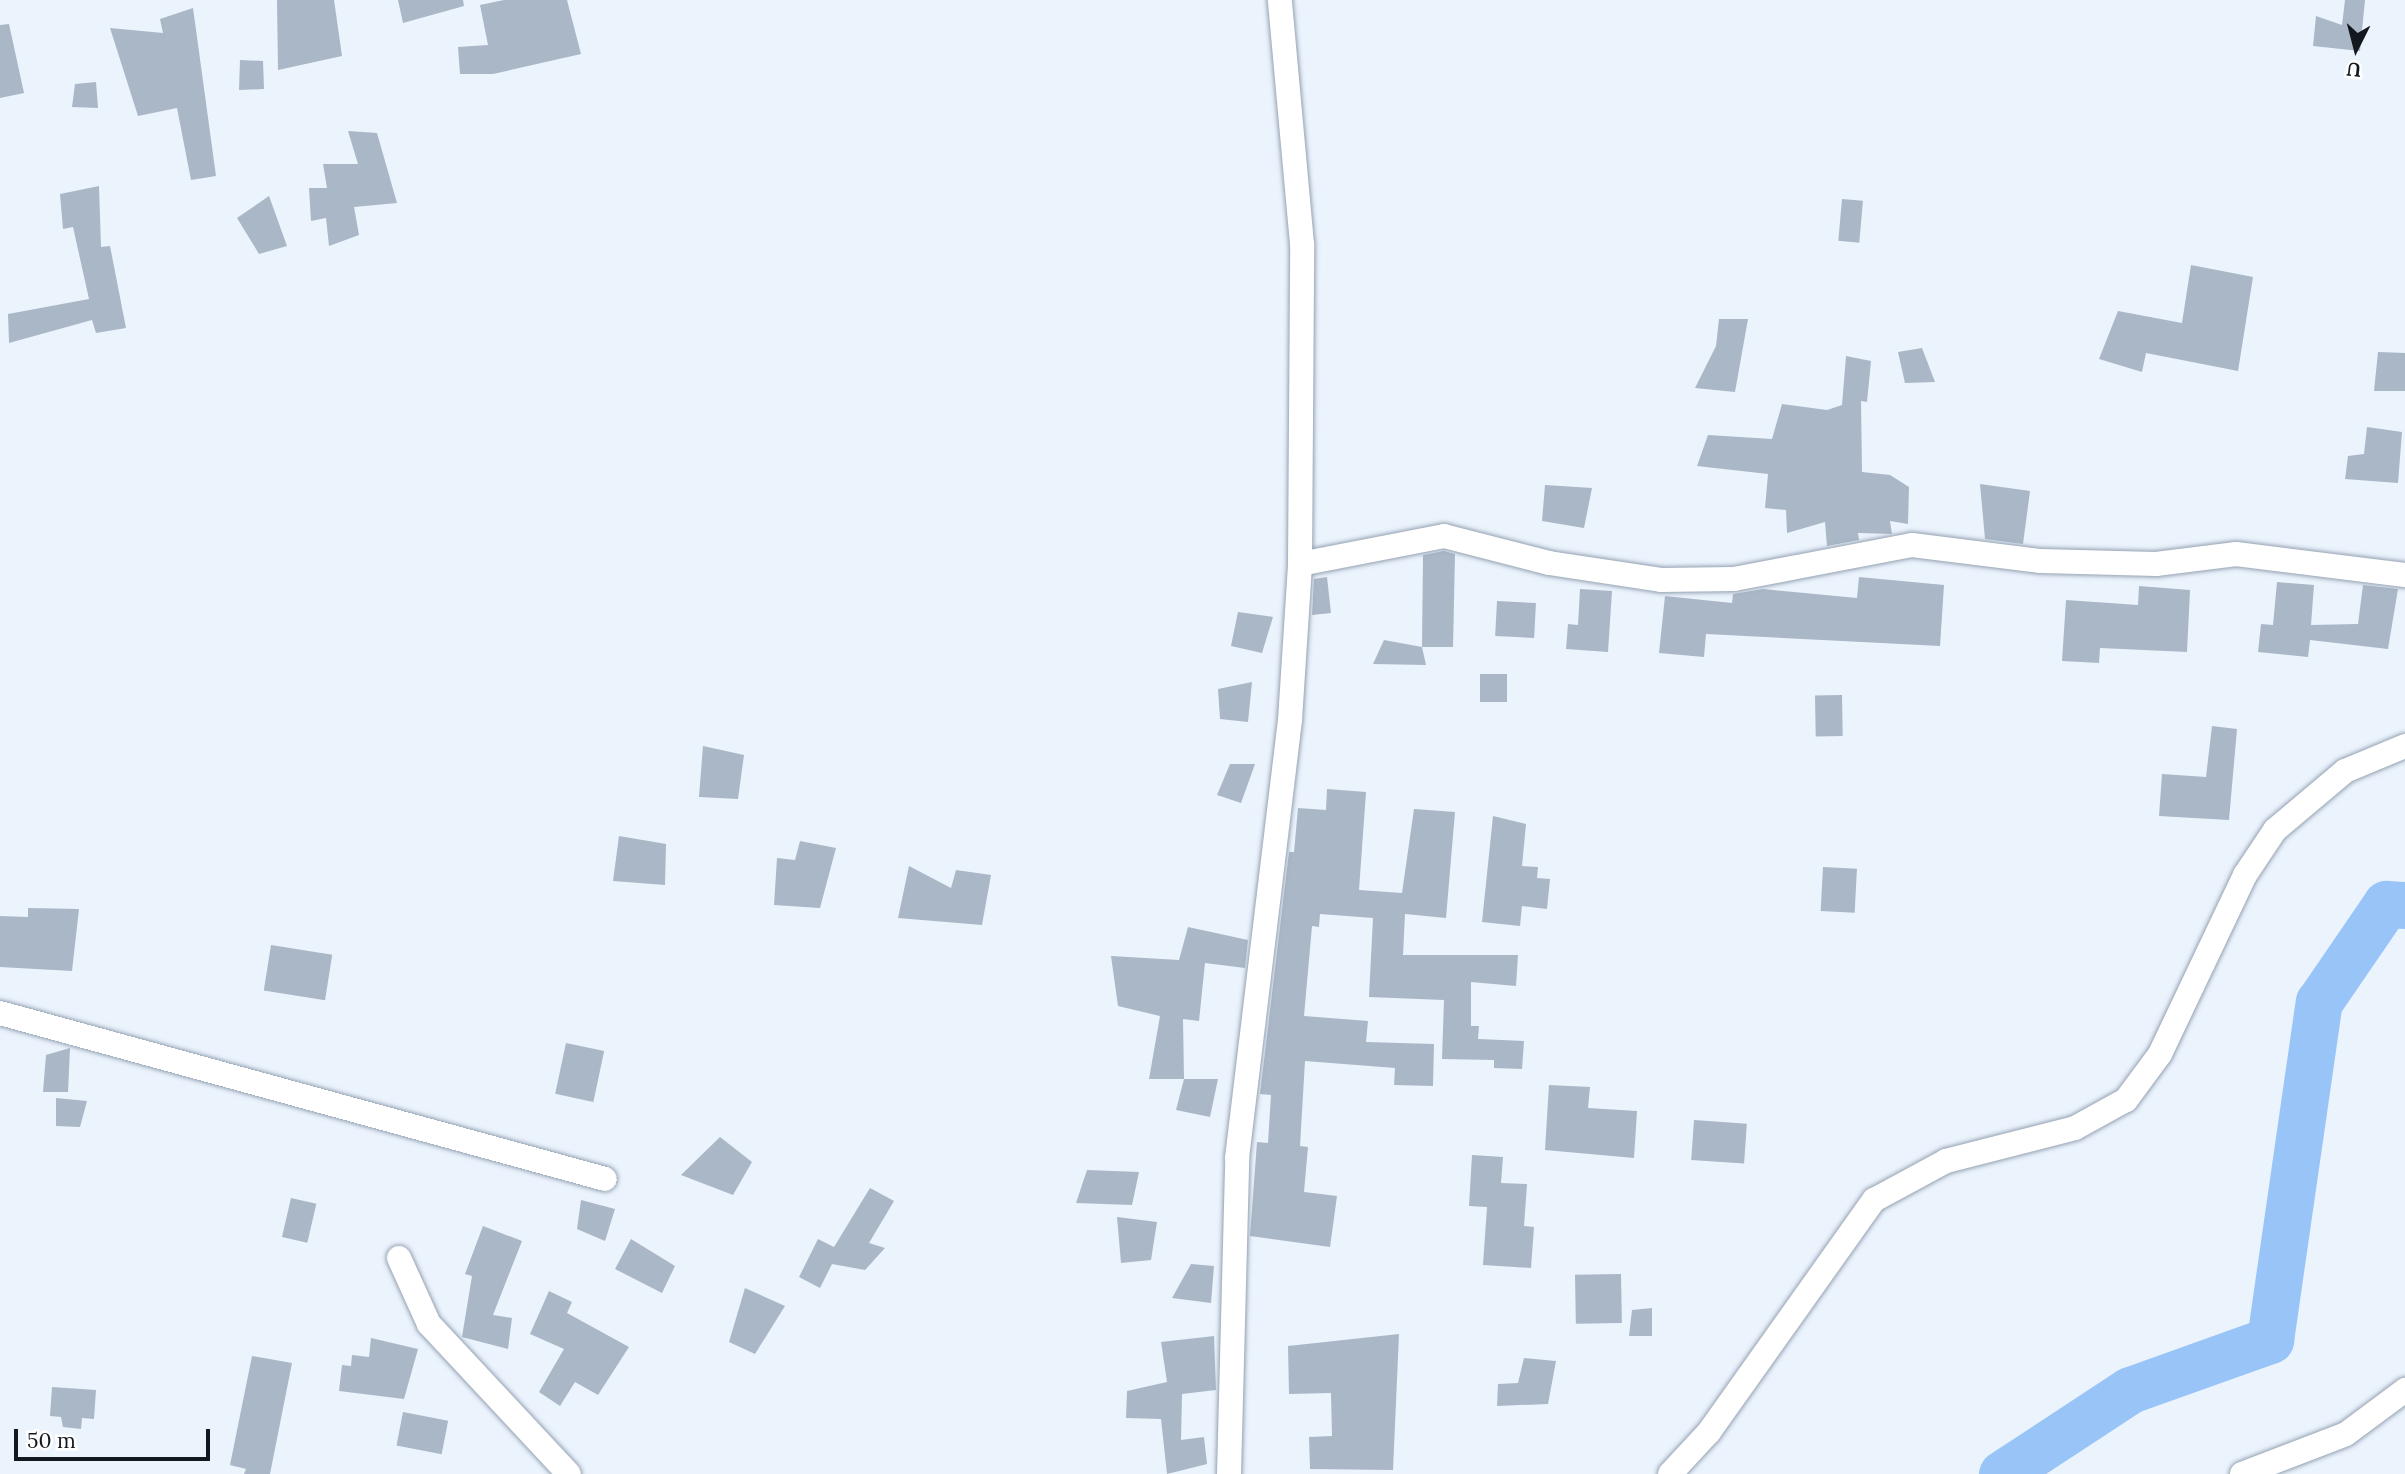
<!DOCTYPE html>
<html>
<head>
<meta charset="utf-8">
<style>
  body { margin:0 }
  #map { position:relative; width:2405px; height:1474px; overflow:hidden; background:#ebf3fd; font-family:Lora,serif }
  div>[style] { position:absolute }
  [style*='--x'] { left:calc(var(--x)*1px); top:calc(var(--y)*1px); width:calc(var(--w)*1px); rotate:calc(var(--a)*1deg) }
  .river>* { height:47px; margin:-23.5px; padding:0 23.5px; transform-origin:23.5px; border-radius:23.5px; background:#98c4f8 }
  .building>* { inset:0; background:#aab7c7; transform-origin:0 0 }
  .roads { filter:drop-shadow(0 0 2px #95a2b2) drop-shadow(0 0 2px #95a2b2) }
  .minor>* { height:24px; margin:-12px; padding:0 12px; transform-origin:12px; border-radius:12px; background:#fff }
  span { translate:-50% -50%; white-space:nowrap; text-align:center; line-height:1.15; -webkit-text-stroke:7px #fff; paint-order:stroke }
  .north { position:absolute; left:2321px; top:14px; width:70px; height:70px; -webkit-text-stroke:5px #fff; paint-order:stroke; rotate:186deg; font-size:19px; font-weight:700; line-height:28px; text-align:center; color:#13181e }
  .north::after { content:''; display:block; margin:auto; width:24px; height:32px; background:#13181e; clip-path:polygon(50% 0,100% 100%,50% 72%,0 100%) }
  .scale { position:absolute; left:14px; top:1429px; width:196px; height:32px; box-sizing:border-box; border:4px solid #13181e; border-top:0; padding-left:9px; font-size:21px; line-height:24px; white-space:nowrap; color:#13181e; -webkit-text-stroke:5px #fff; paint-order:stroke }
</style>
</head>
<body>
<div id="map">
  <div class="river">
    <div style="--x:2002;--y:1474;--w:153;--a:-33.3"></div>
    <div style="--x:2130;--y:1390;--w:149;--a:-19.7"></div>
    <div style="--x:2270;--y:1340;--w:342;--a:-81.8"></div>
    <div style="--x:2319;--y:1002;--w:119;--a:-55.6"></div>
    <div style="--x:2386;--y:904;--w:19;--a:3"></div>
  </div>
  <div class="building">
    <div style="clip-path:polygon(277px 0,334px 0,342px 56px,278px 70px)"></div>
    <div style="clip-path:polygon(398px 0,463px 0,464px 6px,403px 23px)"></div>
    <div style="clip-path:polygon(504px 0,567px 0,581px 54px,493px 74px,460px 74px,458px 47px,488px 45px,480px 5px)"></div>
    <div style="clip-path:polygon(2345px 0,2365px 0,2360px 51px,2313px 46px,2316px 16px,2342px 25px)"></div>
    <div style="clip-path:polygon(193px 8px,216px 176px,191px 180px,177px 108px,138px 116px,110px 28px,163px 33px,160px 19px)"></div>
    <div style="clip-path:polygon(9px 24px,24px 93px,0 98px,0 25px)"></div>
    <div style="clip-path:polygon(240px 60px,263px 61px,264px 89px,239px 90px)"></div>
    <div style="clip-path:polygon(96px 82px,98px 108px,72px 107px,75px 84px)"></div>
    <div style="clip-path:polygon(348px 131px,377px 133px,397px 203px,354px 207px,359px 235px,329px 246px,326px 218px,311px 221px,309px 188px,327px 188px,323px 164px,358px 164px)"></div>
    <div style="clip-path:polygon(99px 186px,101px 247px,110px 246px,126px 328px,96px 333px,92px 320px,9px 343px,8px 314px,89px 299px,73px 227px,63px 229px,60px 194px)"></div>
    <div style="clip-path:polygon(269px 196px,287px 246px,259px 254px,237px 218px)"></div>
    <div style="left:1842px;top:199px;width:21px;height:42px;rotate:5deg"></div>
    <div style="clip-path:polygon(2191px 265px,2253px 277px,2238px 371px,2146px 353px,2142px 372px,2099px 359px,2118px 311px,2182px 323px)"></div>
    <div style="clip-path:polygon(1719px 319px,1748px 319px,1735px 392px,1695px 388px,1716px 346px)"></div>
    <div style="clip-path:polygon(1922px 348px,1935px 382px,1905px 383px,1898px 352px)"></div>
    <div style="clip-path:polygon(2378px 352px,2405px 353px,2405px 391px,2374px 391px)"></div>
    <div style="clip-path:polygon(1846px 356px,1871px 361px,1867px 402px,1861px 401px,1862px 472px,1890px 475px,1909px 487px,1908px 524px,1890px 521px,1892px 534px,1858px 533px,1859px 540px,1827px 546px,1825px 522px,1787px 533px,1786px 510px,1765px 508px,1768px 474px,1697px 466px,1708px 435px,1772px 439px,1782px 404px,1827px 410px,1842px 405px)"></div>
    <div style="clip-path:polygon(2367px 427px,2402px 432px,2398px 483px,2345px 479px,2348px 456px,2364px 454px)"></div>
    <div style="clip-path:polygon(1980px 484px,2030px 491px,2023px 544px,1985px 539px)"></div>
    <div style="clip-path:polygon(1545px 485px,1592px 488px,1584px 528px,1542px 521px)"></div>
    <div style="clip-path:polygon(1444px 551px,1455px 554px,1453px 647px,1422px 647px,1423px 555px)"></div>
    <div style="clip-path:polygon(1327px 577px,1331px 613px,1312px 615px,1314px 579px)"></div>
    <div style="clip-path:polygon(1859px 577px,1944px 585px,1940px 646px,1706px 634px,1704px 657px,1659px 653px,1665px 596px,1732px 603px,1733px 594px,1763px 589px,1857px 598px)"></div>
    <div style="clip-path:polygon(2277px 582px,2314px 585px,2311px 625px,2358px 624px,2363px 585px,2398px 589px,2388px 649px,2310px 640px,2308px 657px,2258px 652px,2261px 624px,2273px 625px)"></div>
    <div style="clip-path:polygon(2139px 586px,2190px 590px,2187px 652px,2100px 648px,2099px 663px,2062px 661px,2066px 600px,2138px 605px)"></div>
    <div style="clip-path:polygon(1580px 589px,1612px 591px,1608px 652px,1566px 649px,1568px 624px,1578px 625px)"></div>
    <div style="left:1497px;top:601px;width:39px;height:35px;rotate:3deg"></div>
    <div style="clip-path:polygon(1238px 612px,1273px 617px,1262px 653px,1231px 646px)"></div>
    <div style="clip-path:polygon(1384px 640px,1422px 647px,1426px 665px,1373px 664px)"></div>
    <div style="left:1480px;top:674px;width:27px;height:28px"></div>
    <div style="clip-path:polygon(1252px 682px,1248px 722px,1220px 719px,1218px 689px)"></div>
    <div style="left:1842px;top:695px;width:41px;height:27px;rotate:89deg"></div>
    <div style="clip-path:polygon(2212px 726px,2237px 729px,2229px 820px,2159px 816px,2162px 774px,2206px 777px)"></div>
    <div style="clip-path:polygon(703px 746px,744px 755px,738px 799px,699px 797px)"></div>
    <div style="clip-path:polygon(1230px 764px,1255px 764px,1241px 803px,1217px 795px)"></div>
    <div style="clip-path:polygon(1327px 789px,1366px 792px,1359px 890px,1402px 893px,1414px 809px,1455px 812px,1446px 918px,1405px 914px,1403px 955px,1518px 955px,1516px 986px,1471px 982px,1471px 1026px,1479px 1026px,1478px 1039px,1524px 1041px,1522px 1069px,1494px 1068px,1494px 1060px,1442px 1059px,1444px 1000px,1369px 997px,1373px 918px,1320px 914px,1319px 927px,1312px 926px,1304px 1016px,1368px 1021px,1366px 1042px,1434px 1044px,1433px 1086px,1394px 1085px,1395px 1068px,1305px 1061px,1300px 1146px,1308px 1147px,1304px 1192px,1337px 1196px,1330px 1247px,1250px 1236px,1257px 1142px,1268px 1143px,1271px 1095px,1260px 1094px,1289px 852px,1294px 852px,1298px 808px,1326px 810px)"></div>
    <div style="clip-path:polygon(1493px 816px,1526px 824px,1522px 866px,1538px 867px,1537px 878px,1550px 879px,1547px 909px,1522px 906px,1520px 926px,1482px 922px)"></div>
    <div style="clip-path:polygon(619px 836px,666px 844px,665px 885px,613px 881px)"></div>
    <div style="clip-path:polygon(800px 841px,836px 848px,820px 908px,774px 905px,777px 858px,795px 860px)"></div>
    <div style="clip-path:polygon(909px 866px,951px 888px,956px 870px,991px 875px,982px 925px,898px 918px)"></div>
    <div style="left:1823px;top:867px;width:34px;height:44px;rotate:3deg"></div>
    <div style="clip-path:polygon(28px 908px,79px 909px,72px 971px,0 967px,0 916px,28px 917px)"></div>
    <div style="clip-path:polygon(1188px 927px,1248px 940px,1245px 968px,1205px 963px,1199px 1021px,1183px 1019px,1184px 1079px,1149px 1079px,1160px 1016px,1118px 1006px,1111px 956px,1179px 960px)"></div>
    <div style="left:271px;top:945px;width:62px;height:46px;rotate:9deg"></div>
    <div style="left:566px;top:1043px;width:39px;height:52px;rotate:12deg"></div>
    <div style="clip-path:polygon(70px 1048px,68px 1092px,43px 1092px,46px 1055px)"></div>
    <div style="clip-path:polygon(1184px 1079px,1218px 1079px,1210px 1117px,1176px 1110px)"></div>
    <div style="clip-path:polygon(1549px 1085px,1590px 1087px,1588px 1108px,1637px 1111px,1634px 1158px,1545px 1150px)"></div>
    <div style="clip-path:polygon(56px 1098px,87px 1101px,80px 1127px,56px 1126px)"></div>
    <div style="left:1694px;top:1120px;width:53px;height:40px;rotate:4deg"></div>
    <div style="clip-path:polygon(720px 1137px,752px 1162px,733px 1195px,681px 1175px)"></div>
    <div style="clip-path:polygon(1472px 1155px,1503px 1157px,1501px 1183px,1527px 1184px,1524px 1226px,1534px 1227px,1531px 1268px,1483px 1265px,1487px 1207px,1469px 1206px)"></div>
    <div style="clip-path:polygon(1087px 1170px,1139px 1172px,1132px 1205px,1076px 1203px)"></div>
    <div style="clip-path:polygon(870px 1188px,894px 1201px,869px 1243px,885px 1248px,865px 1270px,832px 1264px,820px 1288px,799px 1277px,818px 1239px,834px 1247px)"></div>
    <div style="left:291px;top:1198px;width:26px;height:40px;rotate:13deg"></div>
    <div style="clip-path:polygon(581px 1200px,615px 1209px,605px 1241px,577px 1229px)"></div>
    <div style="clip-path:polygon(1117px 1217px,1157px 1222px,1151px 1260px,1121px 1263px)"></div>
    <div style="clip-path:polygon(483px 1226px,522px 1241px,493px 1315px,512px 1318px,508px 1349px,462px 1337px,472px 1276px,465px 1274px)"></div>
    <div style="clip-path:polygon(631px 1239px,675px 1266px,662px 1293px,615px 1269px)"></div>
    <div style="clip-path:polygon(1191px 1264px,1214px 1266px,1211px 1303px,1172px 1298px)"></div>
    <div style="left:1621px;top:1274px;width:49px;height:46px;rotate:89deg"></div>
    <div style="clip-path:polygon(745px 1288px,785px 1306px,755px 1354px,729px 1342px)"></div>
    <div style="clip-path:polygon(549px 1291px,572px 1302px,567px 1313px,629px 1347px,598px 1395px,575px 1382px,560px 1406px,539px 1392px,564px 1349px,530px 1334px)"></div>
    <div style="clip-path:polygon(1652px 1308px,1652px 1336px,1629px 1336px,1632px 1310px)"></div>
    <div style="clip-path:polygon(1399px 1334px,1393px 1470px,1310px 1469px,1309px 1437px,1332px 1436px,1331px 1393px,1289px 1394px,1288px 1346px)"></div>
    <div style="clip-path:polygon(1214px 1336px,1216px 1390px,1182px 1394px,1181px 1440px,1204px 1437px,1207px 1464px,1167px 1474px,1161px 1419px,1126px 1418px,1127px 1391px,1167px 1382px,1161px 1342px)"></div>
    <div style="clip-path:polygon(371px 1338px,418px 1349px,404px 1399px,339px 1391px,342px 1365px,351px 1366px,352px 1355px,369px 1357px)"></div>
    <div style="clip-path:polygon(252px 1356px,292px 1363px,270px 1474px,244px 1474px,246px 1469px,230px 1465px)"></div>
    <div style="clip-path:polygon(1524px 1358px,1556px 1361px,1548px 1404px,1497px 1406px,1498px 1384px,1518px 1383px)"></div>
    <div style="clip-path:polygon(52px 1387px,96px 1390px,94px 1419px,82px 1418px,81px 1429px,63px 1427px,61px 1417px,50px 1416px)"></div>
    <div style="left:403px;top:1412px;width:46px;height:34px;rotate:11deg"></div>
  </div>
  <div class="roads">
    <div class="minor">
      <div style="--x:1300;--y:564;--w:147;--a:-11"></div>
      <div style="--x:1444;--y:536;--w:108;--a:14.4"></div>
      <div style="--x:1549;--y:563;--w:113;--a:8.6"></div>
      <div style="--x:1661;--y:580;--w:73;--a:-0.8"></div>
      <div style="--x:1734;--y:579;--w:181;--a:-10.8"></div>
      <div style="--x:1912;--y:545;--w:130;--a:7.1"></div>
      <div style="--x:2041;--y:561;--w:115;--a:1.5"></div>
      <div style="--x:2156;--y:564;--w:81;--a:-7.1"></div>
      <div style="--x:2236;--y:554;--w:170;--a:7.1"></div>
      <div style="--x:0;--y:1013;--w:627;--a:15.34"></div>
      <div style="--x:399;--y:1258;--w:72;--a:65.6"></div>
      <div style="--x:429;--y:1324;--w:205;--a:47"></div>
      <div style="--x:1229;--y:1474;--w:316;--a:-88.5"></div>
      <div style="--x:1237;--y:1158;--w:441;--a:-83.1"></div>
      <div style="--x:1290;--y:720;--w:156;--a:-86.3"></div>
      <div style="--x:1300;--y:564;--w:320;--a:-89.6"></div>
      <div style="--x:1302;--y:244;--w:245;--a:-95.2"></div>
      <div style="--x:1670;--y:1474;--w:57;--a:-47.1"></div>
      <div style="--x:1709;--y:1432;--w:285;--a:-54.6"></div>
      <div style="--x:1874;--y:1200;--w:82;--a:-28.4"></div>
      <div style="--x:1946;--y:1161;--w:133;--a:-14.3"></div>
      <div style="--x:2075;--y:1128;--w:58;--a:-28.8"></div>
      <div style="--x:2126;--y:1100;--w:57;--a:-53.5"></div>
      <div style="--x:2160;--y:1054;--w:198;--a:-64.6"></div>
      <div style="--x:2245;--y:875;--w:54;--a:-56.3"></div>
      <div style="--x:2275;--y:830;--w:92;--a:-40.1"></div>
      <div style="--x:2345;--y:771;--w:65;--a:-22.6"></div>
      <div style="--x:2242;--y:1474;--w:111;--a:-21"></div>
      <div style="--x:2346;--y:1434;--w:74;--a:-36.7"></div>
    </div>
  </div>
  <div class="north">U</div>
  <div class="scale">50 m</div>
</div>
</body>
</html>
